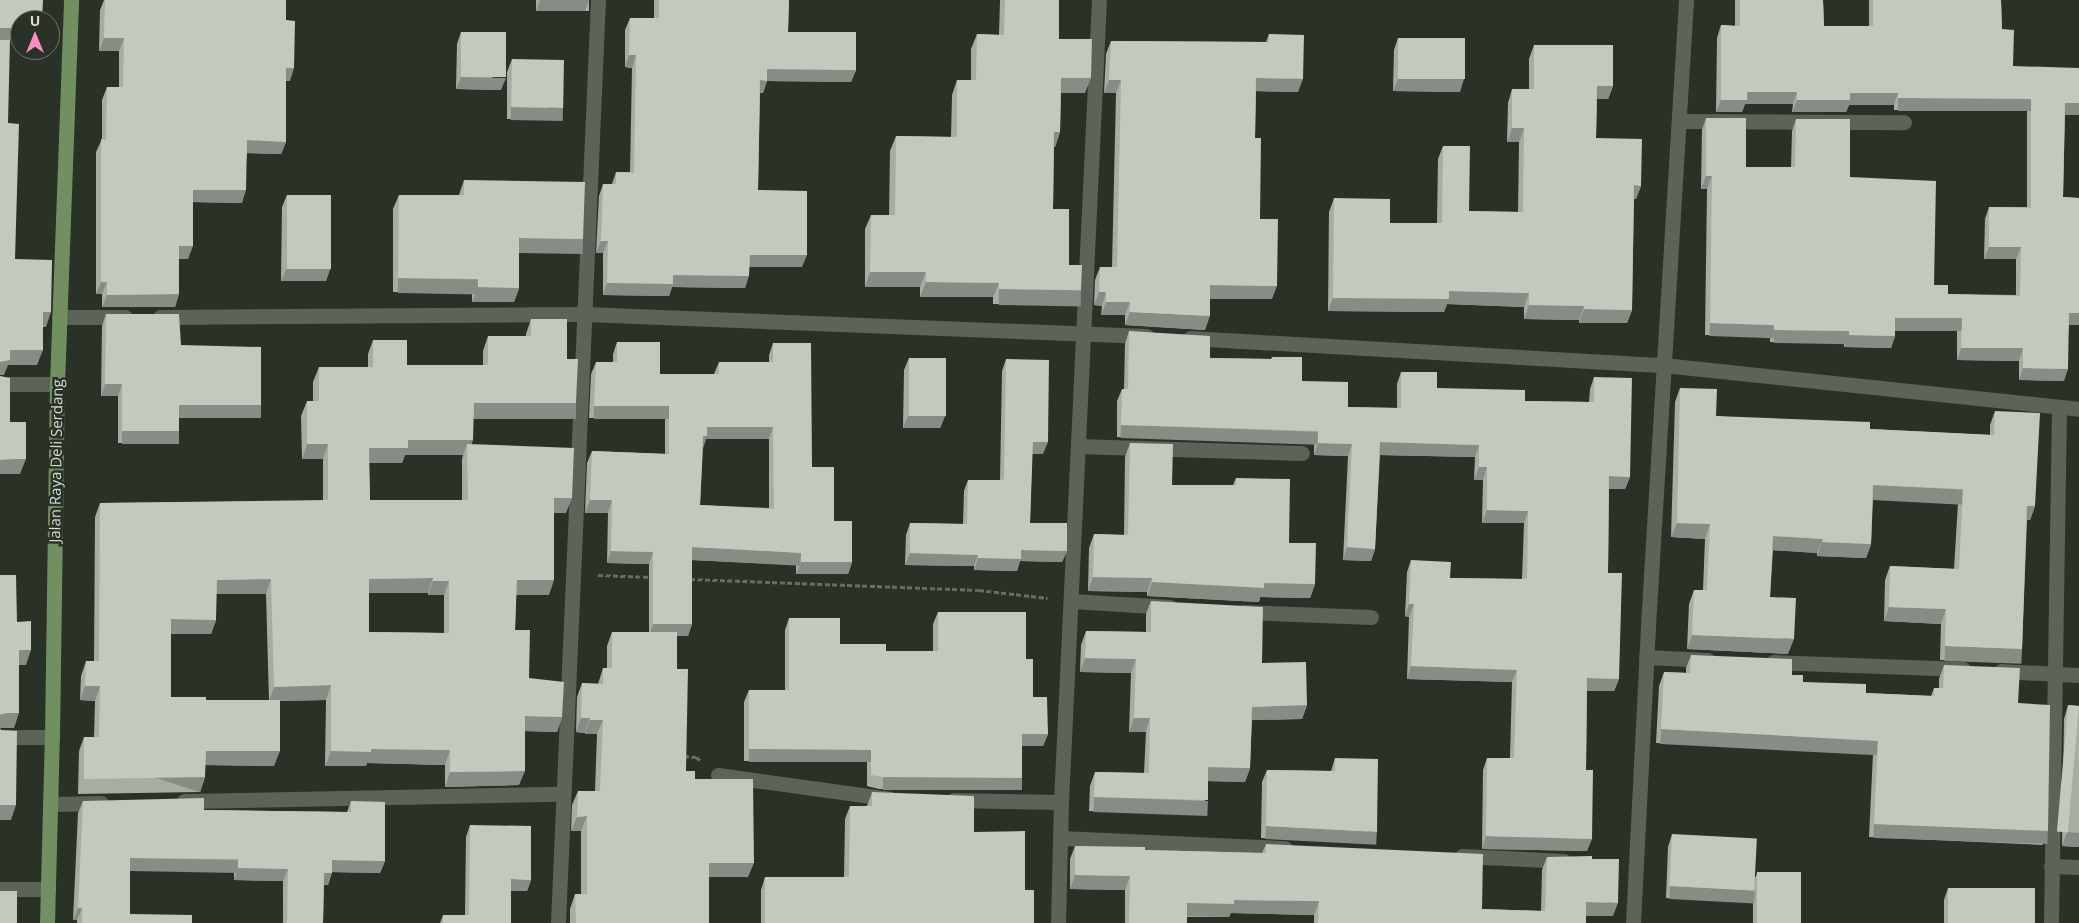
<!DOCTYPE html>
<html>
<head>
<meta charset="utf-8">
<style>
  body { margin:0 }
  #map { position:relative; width:2079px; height:923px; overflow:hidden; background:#2a3127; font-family:"Open Sans",sans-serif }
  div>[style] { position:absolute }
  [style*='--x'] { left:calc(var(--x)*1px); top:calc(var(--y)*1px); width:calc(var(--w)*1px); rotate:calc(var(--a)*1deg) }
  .path>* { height:3px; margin-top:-1.5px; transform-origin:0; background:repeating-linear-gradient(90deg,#676d64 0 5px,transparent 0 7.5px) }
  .minor>* { height:15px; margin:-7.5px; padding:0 7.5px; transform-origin:7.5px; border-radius:7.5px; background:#5c6358 }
  .major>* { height:15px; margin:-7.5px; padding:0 7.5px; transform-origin:7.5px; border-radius:7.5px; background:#728f62 }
  .wall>* { inset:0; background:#a6aea3; transform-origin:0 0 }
  .shaded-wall>* { inset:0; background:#878d84; transform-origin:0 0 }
  .building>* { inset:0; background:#c1cabd; transform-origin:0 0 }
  span { translate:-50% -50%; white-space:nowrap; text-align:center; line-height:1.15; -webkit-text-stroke:5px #2a3127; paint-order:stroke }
  .street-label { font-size:15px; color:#d5dad3 }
  .north { position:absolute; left:10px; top:10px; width:50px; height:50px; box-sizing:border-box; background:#2a3127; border:1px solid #6e756c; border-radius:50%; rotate:0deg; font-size:14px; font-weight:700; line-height:20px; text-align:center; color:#d5dad3 }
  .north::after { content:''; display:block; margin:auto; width:18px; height:22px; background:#fa8fc6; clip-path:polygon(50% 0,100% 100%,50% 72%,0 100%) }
</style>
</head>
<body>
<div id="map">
  <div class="path">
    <div style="--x:598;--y:575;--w:53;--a:2.2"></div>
    <div style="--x:690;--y:579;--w:289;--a:2.2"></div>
    <div style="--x:979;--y:590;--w:69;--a:6.6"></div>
    <div style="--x:684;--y:756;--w:12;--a:5"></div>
    <div style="--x:696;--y:757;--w:6;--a:39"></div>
  </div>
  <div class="minor">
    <div style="--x:1679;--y:121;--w:225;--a:0.3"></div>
    <div style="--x:59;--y:317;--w:66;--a:0"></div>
    <div style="--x:160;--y:317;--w:424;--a:-0.4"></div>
    <div style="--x:584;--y:314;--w:563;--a:2.24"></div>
    <div style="--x:1190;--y:338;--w:474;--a:3.3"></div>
    <div style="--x:1663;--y:365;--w:418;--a:6"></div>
    <div style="--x:0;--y:384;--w:57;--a:0"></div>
    <div style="--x:1078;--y:446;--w:224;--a:1.8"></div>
    <div style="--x:1071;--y:601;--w:99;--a:3.5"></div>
    <div style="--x:1243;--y:612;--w:128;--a:2.2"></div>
    <div style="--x:1646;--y:657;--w:62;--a:2.8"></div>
    <div style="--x:1773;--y:662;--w:190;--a:2.1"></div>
    <div style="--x:2001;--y:671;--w:78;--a:2.9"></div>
    <div style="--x:0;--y:737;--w:52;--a:0"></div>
    <div style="--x:718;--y:775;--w:174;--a:7.9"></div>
    <div style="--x:953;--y:800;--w:108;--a:1.1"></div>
    <div style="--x:184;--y:801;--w:378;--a:-1.1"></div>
    <div style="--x:50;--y:804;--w:51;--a:-1.1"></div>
    <div style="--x:1061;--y:838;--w:224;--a:2.6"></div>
    <div style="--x:1462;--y:856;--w:102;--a:2.8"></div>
    <div style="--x:2051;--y:866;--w:28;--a:2"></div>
    <div style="--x:0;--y:889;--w:48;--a:0"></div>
    <div style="--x:558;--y:923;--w:924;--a:-87.52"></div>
    <div style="--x:1058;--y:923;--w:121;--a:-88.6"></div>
    <div style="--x:1061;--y:802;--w:803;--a:-87.29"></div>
    <div style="--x:1633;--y:923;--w:314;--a:-87.1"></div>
    <div style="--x:1649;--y:609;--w:610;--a:-86.52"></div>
    <div style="--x:2051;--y:923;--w:515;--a:-89.11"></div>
  </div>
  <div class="major">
    <div style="--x:47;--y:923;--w:186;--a:-88.5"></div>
    <div style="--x:52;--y:737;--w:353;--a:-89.2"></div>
    <div style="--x:57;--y:384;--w:384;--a:-87.9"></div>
  </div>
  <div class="wall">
    <div style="clip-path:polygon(104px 0,286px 0,286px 20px,290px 81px,286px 81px,286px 142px,281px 154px,247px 153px,242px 203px,193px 202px,188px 259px,179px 259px,179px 294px,175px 307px,102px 307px,102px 294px,96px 294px,96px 152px,102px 139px,102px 100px,107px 87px,119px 87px,119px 51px,99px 51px,100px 10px)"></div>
    <div style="left:536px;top:0;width:53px;height:11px"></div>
    <div style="clip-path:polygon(654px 0,789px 0,788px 32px,856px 70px,851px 82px,767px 81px,763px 93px,760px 93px,758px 190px,802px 267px,749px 267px,745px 288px,672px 287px,669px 296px,603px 295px,603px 253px,596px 253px,599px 196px,603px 184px,612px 184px,616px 172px,630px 172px,632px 68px,625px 67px,625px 30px,630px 18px,654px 18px)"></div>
    <div style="clip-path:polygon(1000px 0,1059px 0,1059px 39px,1085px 93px,1061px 93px,1060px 132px,1055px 147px,1054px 147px,1053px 209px,1069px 265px,1081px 290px,1075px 305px,993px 304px,993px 297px,920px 297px,920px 287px,865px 287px,865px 229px,871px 215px,889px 215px,890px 151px,896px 136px,951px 137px,952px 95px,957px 80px,971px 80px,971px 49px,977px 34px,999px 35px)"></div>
    <div style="clip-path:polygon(1735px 0,1823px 0,1824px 26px,1869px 26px,1869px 0,2001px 0,2002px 29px,2013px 66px,2065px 115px,2063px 197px,2079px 198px,2079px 325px,2069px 325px,2064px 381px,2019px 380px,2019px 361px,1957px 360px,1957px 330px,1895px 330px,1895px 336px,1891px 348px,1844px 347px,1844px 343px,1770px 342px,1770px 337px,1705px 335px,1707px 189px,1701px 189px,1702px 130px,1706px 118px,1746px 167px,1791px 167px,1792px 131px,1796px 119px,1850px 177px,1934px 285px,1948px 294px,2016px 295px,2016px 259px,1984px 259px,1985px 219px,1989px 207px,2027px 207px,2027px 111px,1894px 110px,1894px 105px,1849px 105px,1846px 112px,1792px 112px,1793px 104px,1745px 104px,1742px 112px,1716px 112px,1717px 38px,1721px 25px,1735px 26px)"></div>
    <div style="clip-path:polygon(461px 32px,501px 90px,456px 89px,457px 44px)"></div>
    <div style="clip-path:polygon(1269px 34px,1298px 92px,1256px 91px,1255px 138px,1260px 219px,1272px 299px,1210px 299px,1205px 330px,1125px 325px,1125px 315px,1101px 315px,1102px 306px,1094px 305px,1095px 280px,1100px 267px,1112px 267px,1116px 93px,1104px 93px,1106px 54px,1111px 41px,1266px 42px)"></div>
    <div style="clip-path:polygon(1398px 38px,1460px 92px,1393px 91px,1394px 50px)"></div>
    <div style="clip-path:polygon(1534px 45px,1613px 86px,1608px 99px,1597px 99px,1596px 138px,1641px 186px,1636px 199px,1634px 199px,1632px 310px,1627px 323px,1579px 323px,1579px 320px,1524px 319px,1524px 307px,1447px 304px,1444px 312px,1328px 311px,1329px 212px,1334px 198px,1390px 223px,1437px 223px,1438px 159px,1443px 146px,1469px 211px,1518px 212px,1519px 142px,1507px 142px,1508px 103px,1512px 89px,1529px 89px,1529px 59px)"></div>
    <div style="clip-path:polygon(512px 59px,559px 120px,507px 119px,507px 72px)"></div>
    <div style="clip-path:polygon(464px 180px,583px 239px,578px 253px,519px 252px,519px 288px,514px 302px,472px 302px,472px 293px,393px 292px,393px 209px,399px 195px,459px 195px)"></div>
    <div style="clip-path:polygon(287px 195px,330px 269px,326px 281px,281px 281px,282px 207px)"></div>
    <div style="clip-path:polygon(106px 314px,181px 345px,257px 417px,179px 417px,175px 443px,118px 443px,118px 396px,101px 396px,102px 326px)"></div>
    <div style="clip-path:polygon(evenodd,531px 319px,567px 359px,571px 418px,473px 418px,473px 440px,471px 444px,566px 513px,554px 513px,549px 595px,516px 595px,515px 630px,529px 678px,562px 717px,557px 732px,525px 731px,519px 785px,445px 787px,445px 765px,367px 763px,366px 766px,325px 766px,326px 700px,280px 701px,274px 766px,205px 765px,205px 777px,200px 792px,78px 794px,79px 751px,84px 737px,94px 737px,95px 701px,80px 700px,81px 676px,86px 661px,94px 661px,95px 517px,100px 503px,323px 501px,323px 459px,302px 459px,301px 416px,307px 401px,313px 401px,313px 382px,319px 367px,368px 367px,368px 354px,373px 340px,407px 365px,483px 365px,483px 351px,488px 336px,526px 336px,526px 334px,531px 319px,405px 455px,463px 455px,462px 459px,462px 500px,370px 500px,369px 463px,402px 463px,405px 455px,531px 319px,369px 593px,428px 593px,428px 595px,444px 595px,444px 633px,369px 632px,369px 593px,531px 319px,216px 594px,266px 594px,269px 700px,206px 700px,171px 697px,171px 634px,211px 634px,216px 620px,216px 594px)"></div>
    <div style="clip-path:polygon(1129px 331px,1210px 358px,1271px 359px,1272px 357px,1302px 381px,1348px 407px,1397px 408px,1397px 384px,1401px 372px,1437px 388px,1525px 401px,1589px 402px,1590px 389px,1594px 377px,1630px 477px,1625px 489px,1609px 489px,1608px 573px,1619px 679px,1614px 691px,1587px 691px,1586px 770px,1587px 851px,1482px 849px,1483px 770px,1487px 758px,1510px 758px,1512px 682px,1407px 679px,1409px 617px,1405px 616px,1407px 572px,1411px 560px,1450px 578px,1522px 579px,1524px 523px,1482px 523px,1483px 480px,1474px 480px,1475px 457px,1380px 455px,1375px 549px,1371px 561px,1343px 560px,1348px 456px,1314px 455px,1314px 444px,1117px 437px,1117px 401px,1122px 389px,1124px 389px,1125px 344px)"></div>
    <div style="clip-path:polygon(evenodd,617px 342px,660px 374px,714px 374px,719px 362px,769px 362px,769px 355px,773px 343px,812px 467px,834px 521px,852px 562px,848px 574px,796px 574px,796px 565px,692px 560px,692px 624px,688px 636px,677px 636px,677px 669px,686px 771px,695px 779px,748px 877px,709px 877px,709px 923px,570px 923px,570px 909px,575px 894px,581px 894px,581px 831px,571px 831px,572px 805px,578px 791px,595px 791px,597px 734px,585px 734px,585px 733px,576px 732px,577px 697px,582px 683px,598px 684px,603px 668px,607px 668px,607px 646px,612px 632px,649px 632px,649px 564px,607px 563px,608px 513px,585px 513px,587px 463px,592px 451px,665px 454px,665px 418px,589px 418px,591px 374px,596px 362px,613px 362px,613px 354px,617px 342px,706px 439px,769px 439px,769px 508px,700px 505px,703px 448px,706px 439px)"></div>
    <div style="clip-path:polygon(909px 358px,945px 416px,940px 428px,903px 428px,904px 370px)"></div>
    <div style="clip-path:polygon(1006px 359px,1043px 454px,1032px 454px,1030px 523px,1067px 551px,1062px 562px,1020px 561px,1017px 571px,974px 570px,974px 566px,905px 565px,906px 535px,910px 523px,963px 524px,964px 491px,968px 480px,1000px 480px,1002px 371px)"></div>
    <div style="clip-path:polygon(1680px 388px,1716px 416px,1870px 429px,1990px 435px,1990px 425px,1995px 411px,2035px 506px,2030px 520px,2027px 520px,2022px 649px,2016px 663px,1940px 660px,1941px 624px,1884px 621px,1885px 580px,1890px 566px,1954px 569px,1958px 503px,1873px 499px,1871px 544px,1866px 558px,1817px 556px,1817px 553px,1773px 550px,1770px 597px,1788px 654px,1687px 649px,1689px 604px,1694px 590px,1703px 590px,1705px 539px,1671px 537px,1675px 402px)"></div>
    <div style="clip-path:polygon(1130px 443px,1172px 485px,1233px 485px,1236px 478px,1289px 543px,1315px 584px,1310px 598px,1260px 597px,1259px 602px,1147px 596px,1147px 592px,1088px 591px,1089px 548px,1094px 534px,1124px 535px,1125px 457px)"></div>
    <div style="clip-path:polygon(1151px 601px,1262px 663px,1307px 705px,1302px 719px,1252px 720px,1250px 768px,1245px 782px,1208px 781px,1203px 814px,1089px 811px,1090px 786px,1095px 772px,1144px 773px,1146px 732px,1129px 732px,1131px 673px,1080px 672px,1081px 645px,1086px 631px,1146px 632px,1146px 614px)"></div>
    <div style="clip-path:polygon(938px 612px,1026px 659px,1033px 697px,1048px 734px,1043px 746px,1022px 746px,1022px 778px,1018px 790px,879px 789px,867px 786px,867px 762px,744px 761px,744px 702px,749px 690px,785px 690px,785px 630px,789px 618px,840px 644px,886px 651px,933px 651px,933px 624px)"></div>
    <div style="clip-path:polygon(1691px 655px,1792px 675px,1803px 682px,1866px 693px,1931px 696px,1934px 688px,1939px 688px,1939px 679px,1944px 665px,2018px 703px,2043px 845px,1869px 837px,1873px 754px,1656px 743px,1659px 686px,1664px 672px,1686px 673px,1686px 668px)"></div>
    <div style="clip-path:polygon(2068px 705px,2079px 706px,2079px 847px,2062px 846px,2064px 719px)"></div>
    <div style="clip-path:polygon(1335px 758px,1373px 844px,1261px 838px,1262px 782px,1267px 770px,1331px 771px)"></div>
    <div style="clip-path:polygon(872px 792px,974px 832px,1025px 890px,1034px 923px,761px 923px,761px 890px,765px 877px,844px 877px,845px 819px,850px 806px,867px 806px)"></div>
    <div style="clip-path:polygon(83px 801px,204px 810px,347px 812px,351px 801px,385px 861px,380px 873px,332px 872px,328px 885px,324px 885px,323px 923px,283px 923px,283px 881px,234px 880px,234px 871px,130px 870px,130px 914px,192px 923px,77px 923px,77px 920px,73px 920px,78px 813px)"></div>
    <div style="clip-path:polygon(470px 825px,531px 880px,527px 891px,511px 891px,511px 923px,440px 923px,443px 915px,465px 915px,466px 837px)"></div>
    <div style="clip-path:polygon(1672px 834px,1756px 877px,1757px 872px,1801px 923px,1753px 923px,1753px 896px,1751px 902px,1666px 898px,1668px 847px)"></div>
    <div style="clip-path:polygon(1266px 844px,1482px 909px,1541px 911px,1542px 870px,1547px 857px,1592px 859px,1613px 916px,1586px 916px,1586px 923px,1314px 923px,1314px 915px,1231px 913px,1229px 917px,1187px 917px,1187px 923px,1125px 923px,1125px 890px,1070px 889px,1070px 859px,1075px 846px,1145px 850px,1262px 853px)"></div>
    <div style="clip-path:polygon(1948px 888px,2034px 923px,1944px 923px,1944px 900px)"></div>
  </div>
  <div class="shaded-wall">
    <div style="clip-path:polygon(540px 0,589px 0,585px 11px,536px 11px)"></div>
    <div style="left:0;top:28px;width:20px;height:12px"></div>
    <div style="clip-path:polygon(104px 38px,124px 38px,119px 51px,99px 51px)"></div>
    <div style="clip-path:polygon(629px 55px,636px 55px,632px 68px,625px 67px)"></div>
    <div style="clip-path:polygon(286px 68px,294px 68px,290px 81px,281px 81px)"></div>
    <div style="clip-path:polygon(767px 69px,856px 70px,851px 82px,767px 81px,763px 93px,755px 92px,760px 80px)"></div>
    <div style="clip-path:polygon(461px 77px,506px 78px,501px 90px,456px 89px)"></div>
    <div style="clip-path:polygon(1061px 78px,1091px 78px,1085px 93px,1056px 93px)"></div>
    <div style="clip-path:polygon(1256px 78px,1303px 79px,1298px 92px,1251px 91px)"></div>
    <div style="clip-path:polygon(1398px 79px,1464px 79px,1460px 92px,1393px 91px)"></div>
    <div style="clip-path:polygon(1109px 80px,1121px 80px,1116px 93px,1104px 93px)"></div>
    <div style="clip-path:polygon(1597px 86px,1613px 86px,1608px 99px,1592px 99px)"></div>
    <div style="clip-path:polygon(1747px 92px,1797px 92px,1793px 104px,1745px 104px,1742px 112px,1716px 112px,1721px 100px)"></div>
    <div style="clip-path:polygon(1850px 93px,1898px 93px,1894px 105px,1849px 105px,1846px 112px,1792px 112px,1797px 100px)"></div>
    <div style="left:1898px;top:98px;width:133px;height:13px"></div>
    <div style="clip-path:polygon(2065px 103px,2079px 103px,2079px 115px,2060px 115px)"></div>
    <div style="left:511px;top:107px;width:52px;height:13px;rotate:1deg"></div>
    <div style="clip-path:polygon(1512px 128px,1524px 128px,1519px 142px,1507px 142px)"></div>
    <div style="clip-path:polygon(1054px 132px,1060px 132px,1055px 147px,1048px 147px)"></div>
    <div style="clip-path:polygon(247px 140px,286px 142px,281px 154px,242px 153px)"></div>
    <div style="clip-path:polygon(1706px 176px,1712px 176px,1707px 189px,1701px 189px)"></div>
    <div style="clip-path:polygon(1634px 185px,1641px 186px,1636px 199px,1629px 199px)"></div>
    <div style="clip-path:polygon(193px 190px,246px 190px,242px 203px,188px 202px)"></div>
    <div style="left:519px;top:238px;width:64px;height:15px;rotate:1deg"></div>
    <div style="clip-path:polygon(601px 241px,608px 241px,603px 253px,596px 253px)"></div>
    <div style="clip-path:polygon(179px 246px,193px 246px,188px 259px,175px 259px)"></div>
    <div style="clip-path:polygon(1989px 247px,2021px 247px,2016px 259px,1984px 259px)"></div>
    <div style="clip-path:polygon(750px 255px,807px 255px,802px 267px,745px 267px)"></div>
    <div style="clip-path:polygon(286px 269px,330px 269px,326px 281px,281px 281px)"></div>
    <div style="clip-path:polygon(870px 272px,926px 272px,920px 287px,865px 287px)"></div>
    <div style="clip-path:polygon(673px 275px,749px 276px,745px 288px,672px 287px,669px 296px,603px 295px,607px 283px)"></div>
    <div style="left:398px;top:278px;width:80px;height:15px;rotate:1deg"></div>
    <div style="clip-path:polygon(101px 282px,107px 282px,102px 294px,96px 294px)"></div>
    <div style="clip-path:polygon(926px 282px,999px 283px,993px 297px,920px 297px)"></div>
    <div style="clip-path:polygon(1210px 285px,1277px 286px,1272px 299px,1205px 299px)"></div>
    <div style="clip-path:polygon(478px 287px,519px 288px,514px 302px,472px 302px)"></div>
    <div style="left:999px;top:289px;width:82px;height:16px;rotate:1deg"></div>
    <div style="clip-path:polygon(1449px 291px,1529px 293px,1524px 307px,1447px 304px,1444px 312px,1328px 311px,1333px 298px)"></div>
    <div style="clip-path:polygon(1099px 292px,1106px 292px,1102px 306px,1094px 305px)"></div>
    <div style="clip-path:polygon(179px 294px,175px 307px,102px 307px,107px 295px)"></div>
    <div style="clip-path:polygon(1106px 302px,1130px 302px,1125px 315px,1101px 315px)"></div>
    <div style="clip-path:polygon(1529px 305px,1584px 306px,1579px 320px,1524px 319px)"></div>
    <div style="clip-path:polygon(1584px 309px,1632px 310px,1627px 323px,1579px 323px)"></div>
    <div style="clip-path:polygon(43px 312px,51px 312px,46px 327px,37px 327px)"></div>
    <div style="clip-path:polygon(1130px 312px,1210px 316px,1205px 330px,1125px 325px)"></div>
    <div style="clip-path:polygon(2069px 313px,2079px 313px,2079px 325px,2065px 325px)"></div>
    <div style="left:1895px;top:318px;width:67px;height:13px"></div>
    <div style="left:1710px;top:323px;width:64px;height:13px;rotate:2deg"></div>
    <div style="left:1774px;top:330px;width:75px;height:13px;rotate:1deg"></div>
    <div style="clip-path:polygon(1849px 335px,1895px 336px,1891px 348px,1844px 347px)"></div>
    <div style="clip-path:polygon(1961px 348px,2023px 348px,2019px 361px,1957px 360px)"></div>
    <div style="clip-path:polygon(10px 350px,43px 350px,37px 365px,8px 365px,4px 375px,0 375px,0 362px)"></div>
    <div style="clip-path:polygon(2023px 368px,2068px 369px,2064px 381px,2019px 380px)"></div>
    <div style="clip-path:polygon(105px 384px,122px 384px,118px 396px,101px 396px)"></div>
    <div style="left:474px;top:403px;width:102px;height:16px"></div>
    <div style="left:179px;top:405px;width:82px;height:13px"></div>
    <div style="left:594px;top:406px;width:75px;height:13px"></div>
    <div style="clip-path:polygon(908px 416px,945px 416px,940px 428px,903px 428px)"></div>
    <div style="left:1121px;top:425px;width:197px;height:13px;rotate:2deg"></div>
    <div style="clip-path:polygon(707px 427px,773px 427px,769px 439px,706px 439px,703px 448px,699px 448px)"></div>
    <div style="left:122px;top:431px;width:57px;height:13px"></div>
    <div style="clip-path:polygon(408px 440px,473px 440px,468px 455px,467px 444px,463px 455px,405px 455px,402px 463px,364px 463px,369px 448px)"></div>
    <div style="clip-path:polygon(1033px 442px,1048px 442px,1043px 454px,1028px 454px)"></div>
    <div style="clip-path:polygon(1380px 442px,1479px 445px,1475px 457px,1376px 455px)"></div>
    <div style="clip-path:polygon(1318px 443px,1352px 444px,1348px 456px,1314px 455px)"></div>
    <div style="clip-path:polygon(307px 444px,328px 444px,323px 459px,302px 459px)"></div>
    <div style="clip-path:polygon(26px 459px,20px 474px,0 474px,0 460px)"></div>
    <div style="clip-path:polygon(1479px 467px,1487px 467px,1483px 480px,1474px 480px)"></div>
    <div style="clip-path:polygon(1609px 476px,1630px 477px,1625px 489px,1605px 489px)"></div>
    <div style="left:1873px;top:485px;width:90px;height:15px;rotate:3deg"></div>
    <div style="clip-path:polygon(554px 498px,572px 498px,566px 513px,549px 513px)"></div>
    <div style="clip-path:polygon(590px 500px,612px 500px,608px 513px,585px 513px)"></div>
    <div style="clip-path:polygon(2027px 506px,2035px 506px,2030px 520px,2022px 520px)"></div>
    <div style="clip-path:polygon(1487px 510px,1528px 511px,1524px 523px,1482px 523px)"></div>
    <div style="clip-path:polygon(1677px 523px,1710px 524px,1705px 539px,1671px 537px)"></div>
    <div style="clip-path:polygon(1773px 536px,1823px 539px,1817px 553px,1768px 550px)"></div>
    <div style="clip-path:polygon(1822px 542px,1871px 544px,1866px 558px,1817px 556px)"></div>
    <div style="left:692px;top:547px;width:109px;height:13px;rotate:3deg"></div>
    <div style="clip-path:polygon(1347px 547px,1375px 549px,1371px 561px,1343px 560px)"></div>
    <div style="clip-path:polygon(1021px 550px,1067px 551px,1062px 562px,1020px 561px,1017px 571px,974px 570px,978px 558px)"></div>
    <div style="clip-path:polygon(611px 551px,653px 552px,649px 564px,607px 563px)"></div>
    <div style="clip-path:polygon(910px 553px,978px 555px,974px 566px,905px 565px)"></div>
    <div style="clip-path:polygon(801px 562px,852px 562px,848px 574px,796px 574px)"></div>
    <div style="clip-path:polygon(1093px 577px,1152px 578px,1147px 592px,1088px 591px)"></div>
    <div style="clip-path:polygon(433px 578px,428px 593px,363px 593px,369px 579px)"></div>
    <div style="clip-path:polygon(271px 579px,266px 594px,211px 594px,217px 580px)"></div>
    <div style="clip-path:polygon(517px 580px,554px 580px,549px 595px,511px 595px)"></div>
    <div style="clip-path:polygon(433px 581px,449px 581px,444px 595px,428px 595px)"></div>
    <div style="clip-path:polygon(1152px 582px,1264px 583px,1315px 584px,1310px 598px,1260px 597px,1259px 602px,1147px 596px)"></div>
    <div style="clip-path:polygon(1409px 604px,1414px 604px,1409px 617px,1405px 616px)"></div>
    <div style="clip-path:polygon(1889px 607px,1946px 609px,1941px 624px,1884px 621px)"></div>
    <div style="clip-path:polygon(171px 619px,216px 620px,211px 634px,165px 634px)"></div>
    <div style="clip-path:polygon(653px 624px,692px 624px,688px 636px,649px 636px)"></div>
    <div style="clip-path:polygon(1692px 635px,1794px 639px,1788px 654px,1687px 649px)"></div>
    <div style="left:1945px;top:646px;width:77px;height:15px;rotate:2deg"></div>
    <div style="clip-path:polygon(19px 650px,31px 650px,26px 665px,14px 665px)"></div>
    <div style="clip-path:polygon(1085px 658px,1136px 659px,1131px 673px,1080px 672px)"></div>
    <div style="clip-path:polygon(1411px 666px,1517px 670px,1512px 682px,1407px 679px)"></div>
    <div style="clip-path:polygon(1587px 678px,1619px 679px,1614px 691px,1583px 691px)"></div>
    <div style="clip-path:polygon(331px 685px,326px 700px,269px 701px,274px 687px)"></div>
    <div style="clip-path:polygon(85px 686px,100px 686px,95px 701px,80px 700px)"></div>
    <div style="clip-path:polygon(1307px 705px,1302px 719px,1247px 720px,1252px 707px)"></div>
    <div style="clip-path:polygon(19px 713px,14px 728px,0 728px,0 716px,1px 714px)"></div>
    <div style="clip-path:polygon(525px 716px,562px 717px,557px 732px,520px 731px)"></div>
    <div style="clip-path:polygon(581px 718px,590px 718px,585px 733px,576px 732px)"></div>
    <div style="clip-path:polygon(1134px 718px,1150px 718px,1146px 732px,1129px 732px)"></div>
    <div style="clip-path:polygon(590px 720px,603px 720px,597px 734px,585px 734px)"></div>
    <div style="left:1661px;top:729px;width:217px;height:15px;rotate:3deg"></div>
    <div style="clip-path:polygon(1022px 734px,1048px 734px,1043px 746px,1018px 746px)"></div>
    <div style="clip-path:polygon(371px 749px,450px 750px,445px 765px,367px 763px,366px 766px,325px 766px,331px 751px)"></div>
    <div style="left:749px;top:749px;width:122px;height:13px"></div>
    <div style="clip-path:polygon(206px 751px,280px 751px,274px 766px,200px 765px)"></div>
    <div style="clip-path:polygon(1208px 767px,1250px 768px,1245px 782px,1203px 781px)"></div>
    <div style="clip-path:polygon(525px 771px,519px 785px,445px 787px,450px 772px)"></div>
    <div style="left:205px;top:777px;width:16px;height:121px;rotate:108deg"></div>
    <div style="left:883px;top:777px;width:139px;height:13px"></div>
    <div style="left:1094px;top:797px;width:114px;height:15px;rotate:2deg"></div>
    <div style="clip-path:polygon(0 805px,16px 805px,11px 820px,0 820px)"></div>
    <div style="clip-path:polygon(587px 816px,581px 831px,571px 831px,577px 817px)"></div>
    <div style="left:1874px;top:824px;width:174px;height:14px;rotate:2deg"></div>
    <div style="left:1266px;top:826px;width:111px;height:13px;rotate:3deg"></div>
    <div style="clip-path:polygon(2067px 832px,2079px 833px,2079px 847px,2062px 846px)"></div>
    <div style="clip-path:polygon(1486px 836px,1592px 839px,1587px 851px,1482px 849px)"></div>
    <div style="left:130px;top:858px;width:108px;height:13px;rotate:1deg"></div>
    <div style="clip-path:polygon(332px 860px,385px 861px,380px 873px,328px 872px)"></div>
    <div style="clip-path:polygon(709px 863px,754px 863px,748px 877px,704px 877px)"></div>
    <div style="clip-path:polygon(238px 868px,288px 869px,283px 881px,234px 880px)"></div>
    <div style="clip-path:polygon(324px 873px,332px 873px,328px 885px,319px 885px)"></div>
    <div style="clip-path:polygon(1075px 875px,1130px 876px,1125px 890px,1070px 889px)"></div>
    <div style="clip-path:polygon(511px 879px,531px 880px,527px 891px,507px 891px)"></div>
    <div style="left:1670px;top:886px;width:85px;height:13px;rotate:3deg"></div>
    <div style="clip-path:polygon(1234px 900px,1319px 901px,1314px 915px,1231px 913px,1229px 917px,1182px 916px,1187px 903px)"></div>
    <div style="clip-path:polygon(1586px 902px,1618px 903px,1613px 916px,1582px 916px)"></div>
    <div style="clip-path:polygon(78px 908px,82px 908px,77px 920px,73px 920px)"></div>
  </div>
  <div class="building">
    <div style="clip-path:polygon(0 0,43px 0,42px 20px,20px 20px,20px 28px,0 28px)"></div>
    <div style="clip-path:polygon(105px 0,286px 0,286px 20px,295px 21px,294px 68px,286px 68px,286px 142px,247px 140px,246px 190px,193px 190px,193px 246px,179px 246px,179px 294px,107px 295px,107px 282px,101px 282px,101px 139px,106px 140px,107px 87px,123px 87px,124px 38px,104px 38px)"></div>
    <div style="clip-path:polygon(659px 0,789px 0,788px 32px,856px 32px,856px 70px,767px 69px,767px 81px,760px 80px,758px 190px,807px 191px,807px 255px,750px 255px,749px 276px,673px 275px,673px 284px,607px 283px,608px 241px,601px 241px,603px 184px,616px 184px,616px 172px,634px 173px,636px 55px,629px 55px,630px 18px,659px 18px)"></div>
    <div style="clip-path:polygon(1005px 0,1059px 0,1059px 39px,1092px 39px,1091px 78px,1061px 78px,1060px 132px,1054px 132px,1053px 209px,1069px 209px,1069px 265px,1082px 265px,1081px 290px,999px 289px,999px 283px,926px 282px,926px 272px,870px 272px,871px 215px,895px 215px,896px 136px,957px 137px,957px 80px,976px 80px,977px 34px,1004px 35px)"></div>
    <div style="clip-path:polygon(1740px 0,1823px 0,1824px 26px,1873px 26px,1873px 0,2001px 0,2002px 29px,2014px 30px,2013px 66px,2079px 68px,2079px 103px,2065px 103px,2063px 197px,2079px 198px,2079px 313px,2069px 313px,2068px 369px,2023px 368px,2023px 348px,1961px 348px,1962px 318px,1895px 318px,1895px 336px,1849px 335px,1849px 331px,1774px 330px,1774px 325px,1710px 323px,1712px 176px,1706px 176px,1706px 118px,1746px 118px,1746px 167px,1795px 167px,1796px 119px,1850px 119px,1850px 177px,1936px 181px,1934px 285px,1948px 285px,1948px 294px,2020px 296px,2021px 247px,1989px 247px,1989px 207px,2031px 208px,2031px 99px,1898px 98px,1898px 93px,1850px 93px,1850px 100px,1797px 100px,1797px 92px,1747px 92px,1747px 100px,1721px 100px,1721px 25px,1740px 26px)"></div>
    <div style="left:461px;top:32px;width:45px;height:45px"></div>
    <div style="clip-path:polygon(1269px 34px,1304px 35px,1303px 79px,1256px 78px,1255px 138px,1261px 138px,1260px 219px,1278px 219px,1277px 286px,1210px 285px,1210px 316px,1130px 312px,1130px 302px,1106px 302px,1106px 292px,1099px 292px,1100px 267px,1117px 267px,1121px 80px,1109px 80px,1111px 41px,1269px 42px)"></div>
    <div style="left:1398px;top:38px;width:67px;height:41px"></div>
    <div style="clip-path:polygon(0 40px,10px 40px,8px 123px,19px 124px,15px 259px,52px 260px,51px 312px,43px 312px,43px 350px,10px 350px,10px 360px,0 362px)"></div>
    <div style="clip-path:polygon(1534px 45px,1613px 45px,1613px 86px,1597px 86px,1596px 138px,1642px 139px,1641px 186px,1634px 185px,1632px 310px,1584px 309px,1584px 306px,1529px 305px,1529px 293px,1449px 291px,1449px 299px,1333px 298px,1334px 198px,1390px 199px,1390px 223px,1442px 223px,1443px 146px,1470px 146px,1469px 211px,1523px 212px,1524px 128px,1512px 128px,1512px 89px,1534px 89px)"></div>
    <div style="left:512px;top:59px;width:52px;height:48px;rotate:1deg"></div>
    <div style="clip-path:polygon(464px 180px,585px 182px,583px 239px,519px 238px,519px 288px,478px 287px,478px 279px,398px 278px,399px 195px,464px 195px)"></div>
    <div style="left:287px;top:195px;width:44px;height:74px"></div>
    <div style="clip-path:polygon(106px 314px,179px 314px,181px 345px,261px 347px,261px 405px,179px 405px,179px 431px,122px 431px,122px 384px,105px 384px)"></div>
    <div style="clip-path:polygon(evenodd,531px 319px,567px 319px,567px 359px,578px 359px,576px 403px,474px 403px,473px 440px,408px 440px,408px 448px,369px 448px,370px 500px,468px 500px,467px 444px,574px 448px,572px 498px,554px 498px,554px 580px,517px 580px,515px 630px,530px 630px,529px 678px,564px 682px,562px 717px,525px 716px,525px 771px,450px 772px,450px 750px,371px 749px,371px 752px,331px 751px,331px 685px,274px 687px,271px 579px,217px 580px,216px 620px,171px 619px,171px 697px,206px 697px,206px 700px,280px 700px,280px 751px,206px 751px,205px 777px,84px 779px,84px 737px,99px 737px,100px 686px,85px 686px,86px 661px,99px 661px,100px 503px,328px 500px,328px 444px,307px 444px,307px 401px,319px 401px,319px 367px,373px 367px,373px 340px,407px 340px,407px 365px,488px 365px,488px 336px,531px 336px,531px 319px,433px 578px,433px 581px,449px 581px,449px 633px,369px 632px,369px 579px,433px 578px)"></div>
    <div style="clip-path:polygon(1129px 331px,1210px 336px,1210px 358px,1272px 359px,1272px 357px,1302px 357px,1302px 381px,1348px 382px,1348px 407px,1401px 408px,1401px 372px,1437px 372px,1437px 388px,1525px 390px,1525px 401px,1594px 402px,1594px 377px,1632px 378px,1630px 477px,1609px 476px,1608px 573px,1622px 573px,1619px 679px,1587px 678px,1586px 770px,1593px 770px,1592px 839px,1486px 836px,1487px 758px,1514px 758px,1517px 670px,1411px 666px,1414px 604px,1409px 604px,1411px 560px,1451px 562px,1450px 578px,1527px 579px,1528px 511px,1487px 510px,1487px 467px,1479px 467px,1479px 445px,1380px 442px,1375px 549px,1347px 547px,1352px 444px,1318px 443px,1318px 431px,1121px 425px,1122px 389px,1128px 389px)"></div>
    <div style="clip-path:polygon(evenodd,617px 342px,660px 342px,660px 374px,719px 374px,719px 362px,773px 362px,773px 343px,811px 343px,812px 467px,834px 467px,834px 521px,852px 521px,852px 562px,801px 562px,801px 553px,692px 547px,692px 624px,653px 624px,653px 552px,611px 551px,612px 500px,590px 500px,592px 451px,669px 454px,669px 406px,594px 406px,596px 362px,617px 362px,617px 342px,707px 427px,773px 427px,774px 509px,700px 505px,703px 436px,707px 436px,707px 427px)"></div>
    <div style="left:909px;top:358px;width:37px;height:58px"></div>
    <div style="clip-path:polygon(1006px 359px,1049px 360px,1048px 442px,1033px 442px,1030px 523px,1067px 523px,1067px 551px,1021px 550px,1021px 559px,978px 558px,978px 555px,910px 553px,910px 523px,967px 524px,968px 480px,1004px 480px)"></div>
    <div style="clip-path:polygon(0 376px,10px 378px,10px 422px,26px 422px,26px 459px,0 460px)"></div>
    <div style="clip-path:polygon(1680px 388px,1717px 389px,1716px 416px,1870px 422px,1870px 429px,1994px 435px,1995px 411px,2040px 413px,2035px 506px,2027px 506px,2022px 649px,1945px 646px,1946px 609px,1889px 607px,1890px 566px,1959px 569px,1963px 489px,1873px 485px,1871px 544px,1822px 542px,1823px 539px,1773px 536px,1770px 597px,1796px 598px,1794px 639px,1692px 635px,1694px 590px,1707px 590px,1710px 524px,1677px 523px)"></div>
    <div style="clip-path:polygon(1130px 443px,1173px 444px,1172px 485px,1236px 485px,1236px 478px,1290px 479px,1289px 543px,1316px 543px,1315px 584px,1264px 583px,1264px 588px,1152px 582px,1152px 578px,1093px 577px,1094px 534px,1128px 535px)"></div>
    <div style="clip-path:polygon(0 575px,16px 575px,17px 622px,31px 621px,31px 650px,19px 650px,19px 713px,1px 714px,0 716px)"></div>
    <div style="clip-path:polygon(1151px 601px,1263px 607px,1262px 663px,1306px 662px,1307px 705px,1252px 707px,1250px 768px,1208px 767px,1208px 800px,1094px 797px,1095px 772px,1149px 773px,1150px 718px,1134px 718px,1136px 659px,1085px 658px,1086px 631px,1151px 632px)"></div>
    <div style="clip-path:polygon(938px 612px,1026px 612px,1026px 659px,1033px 659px,1033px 697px,1047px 697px,1048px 734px,1022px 734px,1022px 778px,883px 777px,871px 775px,871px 750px,749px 749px,749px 690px,789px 690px,789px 618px,840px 618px,840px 644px,886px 644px,886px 651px,938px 651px)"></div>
    <div style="clip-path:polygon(612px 632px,677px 632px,677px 669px,688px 669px,686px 771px,695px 771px,695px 779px,753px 779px,754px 863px,709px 863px,709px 923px,576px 923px,575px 894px,587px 894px,587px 816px,577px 817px,578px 791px,600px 791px,603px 720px,590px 720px,590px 718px,581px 718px,582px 683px,603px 684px,603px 668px,612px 668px)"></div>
    <div style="clip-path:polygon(1691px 655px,1792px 659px,1792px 675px,1803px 675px,1803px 682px,1866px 684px,1866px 693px,1934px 696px,1934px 688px,1943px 688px,1944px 665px,2020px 668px,2018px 703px,2050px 705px,2048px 831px,1874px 824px,1878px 741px,1661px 729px,1664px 672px,1690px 673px)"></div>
    <div style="left:2068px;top:705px;width:11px;height:127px;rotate:5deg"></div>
    <div style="clip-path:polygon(0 728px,1px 730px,17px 731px,16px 805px,0 805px)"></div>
    <div style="clip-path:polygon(1335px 758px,1378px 759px,1377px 832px,1266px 826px,1267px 770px,1335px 771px)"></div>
    <div style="clip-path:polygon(872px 792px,974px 796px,974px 832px,1025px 831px,1025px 890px,1034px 890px,1034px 923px,765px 923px,765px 877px,849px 877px,850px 806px,872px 806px)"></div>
    <div style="clip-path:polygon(204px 798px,204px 810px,351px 812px,351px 801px,385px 802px,385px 861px,332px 860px,332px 873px,324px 873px,323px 923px,287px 923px,288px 869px,238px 868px,238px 859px,130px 858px,130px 914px,192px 915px,192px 923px,82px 923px,82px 908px,78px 908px,83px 801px)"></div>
    <div style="clip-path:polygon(470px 825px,531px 826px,531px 880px,511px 879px,511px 923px,443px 923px,443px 915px,469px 915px)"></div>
    <div style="left:1672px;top:834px;width:85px;height:52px;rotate:3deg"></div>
    <div style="clip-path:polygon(1266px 844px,1483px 854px,1482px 909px,1545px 911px,1547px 857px,1592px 856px,1592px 859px,1619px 859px,1618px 903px,1586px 902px,1586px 923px,1318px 923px,1319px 901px,1234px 900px,1234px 904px,1187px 903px,1187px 923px,1129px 923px,1130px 876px,1075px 875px,1075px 846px,1145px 847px,1145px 850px,1266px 853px)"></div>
    <div style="left:1757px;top:872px;width:44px;height:51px"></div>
    <div style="left:1948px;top:888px;width:87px;height:35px"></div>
    <div style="left:17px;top:891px;width:32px;height:17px;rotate:90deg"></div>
  </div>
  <div class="street-label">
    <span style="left:56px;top:461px;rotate:-89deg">Jalan Raya Deli Serdang</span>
  </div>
  <div class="north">U</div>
</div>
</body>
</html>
